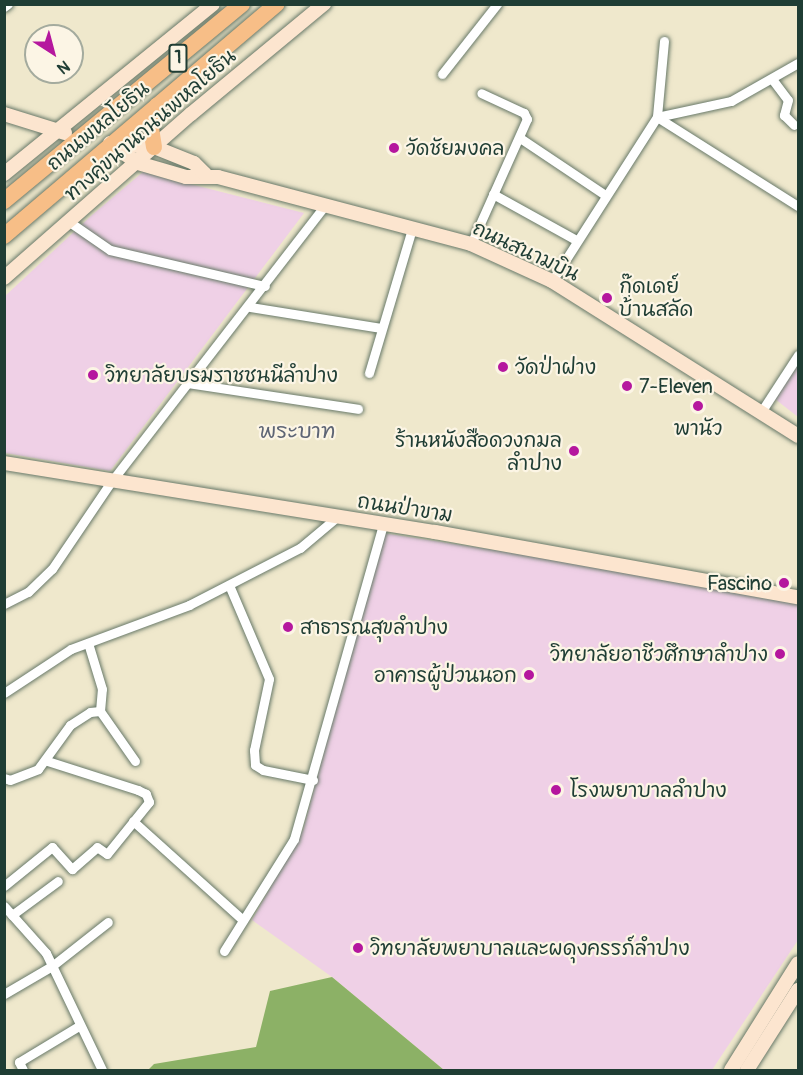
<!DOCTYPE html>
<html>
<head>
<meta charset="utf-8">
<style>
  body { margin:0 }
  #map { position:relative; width:803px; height:1075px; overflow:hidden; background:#efe8cc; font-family:Pangolin,"Playpen Sans Thai",sans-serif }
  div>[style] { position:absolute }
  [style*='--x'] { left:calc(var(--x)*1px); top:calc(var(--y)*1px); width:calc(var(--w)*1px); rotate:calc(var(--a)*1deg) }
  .built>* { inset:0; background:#efd0e6 }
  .forest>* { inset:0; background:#8cb166 }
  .roads { filter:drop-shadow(0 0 2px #687969) drop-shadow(0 0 2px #687969) }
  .street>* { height:9px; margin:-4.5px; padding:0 4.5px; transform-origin:4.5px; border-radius:4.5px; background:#fff }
  .secondary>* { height:14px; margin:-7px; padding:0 7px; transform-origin:7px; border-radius:7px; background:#fce5cf }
  .highway>* { height:16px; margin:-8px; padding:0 8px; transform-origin:8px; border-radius:8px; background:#f7be87 }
  .dots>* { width:16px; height:16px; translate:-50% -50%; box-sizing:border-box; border:3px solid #fcf5e5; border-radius:50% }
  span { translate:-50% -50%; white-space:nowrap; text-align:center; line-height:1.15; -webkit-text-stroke:4.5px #fcf5e5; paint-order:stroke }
  .shield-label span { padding:2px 4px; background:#fcf5e5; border:2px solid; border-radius:4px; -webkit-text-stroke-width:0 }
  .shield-label { font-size:18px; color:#1f3d34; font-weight:700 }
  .street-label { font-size:20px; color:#1f3d34 }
  .poi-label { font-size:20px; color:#1f3d34 }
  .left { translate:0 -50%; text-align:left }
  .right { translate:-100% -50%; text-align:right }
  .neighbourhood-label { font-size:21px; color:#5e6575 }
  .frame { position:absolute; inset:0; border:6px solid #1f3d34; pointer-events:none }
  .north { position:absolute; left:24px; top:24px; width:60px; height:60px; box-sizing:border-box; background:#fcf5e5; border:2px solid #a4ab9e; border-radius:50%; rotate:144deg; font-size:16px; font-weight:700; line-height:24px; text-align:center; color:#1f3d34 }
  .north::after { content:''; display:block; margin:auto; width:21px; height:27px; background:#b5179e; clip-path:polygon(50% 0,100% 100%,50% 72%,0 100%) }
</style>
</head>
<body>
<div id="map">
  <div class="built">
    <div style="clip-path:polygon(143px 172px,304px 213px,110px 471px,5px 453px,4px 297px,92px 215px)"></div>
    <div style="clip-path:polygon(798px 363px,798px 417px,775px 399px)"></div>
    <div style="clip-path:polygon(383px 533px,798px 597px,798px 940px,712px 1070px,444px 1070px,332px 977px,252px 920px,303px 830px)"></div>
  </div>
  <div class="forest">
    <div style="clip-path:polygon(332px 977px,444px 1070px,148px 1070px,154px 1064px,256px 1047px,270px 991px)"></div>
  </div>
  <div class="roads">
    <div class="street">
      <div style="--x:4;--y:7;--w:5;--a:-37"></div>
      <div style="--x:664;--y:41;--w:76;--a:95.3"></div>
      <div style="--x:657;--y:117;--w:167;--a:32.3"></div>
      <div style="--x:442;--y:74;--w:89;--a:-51.8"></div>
      <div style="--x:772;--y:79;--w:26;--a:53"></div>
      <div style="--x:788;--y:100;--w:16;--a:105"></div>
      <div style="--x:784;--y:115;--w:14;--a:45"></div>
      <div style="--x:520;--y:138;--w:102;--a:33.8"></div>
      <div style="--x:493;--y:194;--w:95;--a:29"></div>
      <div style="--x:68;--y:221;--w:51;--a:34.6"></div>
      <div style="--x:110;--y:250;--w:159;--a:13.1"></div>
      <div style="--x:471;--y:244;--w:137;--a:-65.9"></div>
      <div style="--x:527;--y:119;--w:7;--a:-117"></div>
      <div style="--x:524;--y:113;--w:47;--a:-155.1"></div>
      <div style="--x:552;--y:281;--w:195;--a:-57.4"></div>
      <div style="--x:657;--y:117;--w:76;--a:-12.2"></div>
      <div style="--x:731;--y:101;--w:77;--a:-29.6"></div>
      <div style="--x:250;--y:307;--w:133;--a:9.1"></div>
      <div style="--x:369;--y:373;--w:150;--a:-73.4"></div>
      <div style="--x:187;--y:383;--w:173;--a:8.6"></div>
      <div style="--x:761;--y:412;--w:68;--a:-57"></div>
      <div style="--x:229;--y:585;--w:102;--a:66.9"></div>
      <div style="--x:269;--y:679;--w:73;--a:101.9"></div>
      <div style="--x:254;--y:750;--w:15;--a:86"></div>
      <div style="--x:255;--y:765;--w:9;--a:32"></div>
      <div style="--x:263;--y:770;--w:51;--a:11.3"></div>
      <div style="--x:4;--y:604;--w:27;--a:-27"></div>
      <div style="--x:28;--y:592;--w:33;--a:-44"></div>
      <div style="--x:52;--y:569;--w:105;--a:-55.9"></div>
      <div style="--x:111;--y:482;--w:346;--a:-52.3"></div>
      <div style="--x:4;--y:693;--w:80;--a:-33.3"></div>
      <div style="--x:71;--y:649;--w:126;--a:-20.4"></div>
      <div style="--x:189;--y:605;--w:125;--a:-27.2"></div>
      <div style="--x:300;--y:548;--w:48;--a:-40"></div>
      <div style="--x:100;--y:711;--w:61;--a:55"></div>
      <div style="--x:4;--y:778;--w:6;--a:18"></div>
      <div style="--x:10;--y:780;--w:30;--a:-21"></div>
      <div style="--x:38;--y:769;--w:54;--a:-54"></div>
      <div style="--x:70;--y:725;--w:24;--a:-33"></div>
      <div style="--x:90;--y:712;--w:10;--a:-6"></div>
      <div style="--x:100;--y:711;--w:22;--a:-85"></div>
      <div style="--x:102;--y:689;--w:48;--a:-106.9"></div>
      <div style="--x:133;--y:821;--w:148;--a:42"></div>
      <div style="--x:4;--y:886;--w:62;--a:-39.1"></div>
      <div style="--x:52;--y:847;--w:30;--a:48"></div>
      <div style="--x:72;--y:869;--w:33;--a:-41"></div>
      <div style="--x:97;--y:847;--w:12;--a:35"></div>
      <div style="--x:107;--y:854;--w:67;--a:-51.1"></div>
      <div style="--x:149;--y:802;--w:9;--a:-111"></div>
      <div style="--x:146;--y:794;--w:9;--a:-153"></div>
      <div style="--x:138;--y:790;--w:96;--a:-162.3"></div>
      <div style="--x:4;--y:906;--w:63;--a:48.2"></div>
      <div style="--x:46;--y:953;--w:130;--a:64.4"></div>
      <div style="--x:12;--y:915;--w:57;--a:-36.5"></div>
      <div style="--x:224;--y:951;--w:132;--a:-58"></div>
      <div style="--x:294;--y:839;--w:327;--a:-74.2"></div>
      <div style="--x:4;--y:994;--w:56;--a:-30.3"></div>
      <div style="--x:52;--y:966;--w:71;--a:-38.2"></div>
      <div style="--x:23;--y:1070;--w:9;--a:-117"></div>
      <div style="--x:19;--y:1062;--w:70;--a:-31"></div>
    </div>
    <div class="secondary">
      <div style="--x:4;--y:114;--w:64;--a:17.3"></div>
      <div style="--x:110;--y:143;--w:34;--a:36"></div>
      <div style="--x:138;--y:163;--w:50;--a:16.3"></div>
      <div style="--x:186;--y:177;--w:32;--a:0"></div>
      <div style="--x:218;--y:177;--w:262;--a:14.8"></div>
      <div style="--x:471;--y:244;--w:89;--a:24.6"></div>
      <div style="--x:552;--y:281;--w:291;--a:32.2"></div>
      <div style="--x:110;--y:144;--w:44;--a:3.9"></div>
      <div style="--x:154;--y:147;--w:43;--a:21.8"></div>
      <div style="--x:194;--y:163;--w:16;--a:45"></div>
      <div style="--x:4;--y:174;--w:269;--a:-39.1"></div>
      <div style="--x:4;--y:278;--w:249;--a:-41.3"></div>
      <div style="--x:191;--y:114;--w:173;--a:-39.6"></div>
      <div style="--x:4;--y:463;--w:436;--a:9.1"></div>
      <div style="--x:435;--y:532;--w:369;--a:10.2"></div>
      <div style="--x:731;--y:1070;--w:126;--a:-57.9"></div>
      <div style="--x:747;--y:1070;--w:95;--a:-57.5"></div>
    </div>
    <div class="highway">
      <div style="--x:154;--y:147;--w:26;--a:-99"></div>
      <div style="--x:150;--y:121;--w:17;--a:-66"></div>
      <div style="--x:4;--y:201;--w:309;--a:-39.6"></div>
      <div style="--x:4;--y:236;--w:358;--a:-40.4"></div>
    </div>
  </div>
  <div class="dots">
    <div style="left:394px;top:148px;background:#b5179e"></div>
    <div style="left:607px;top:298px;background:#b5179e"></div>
    <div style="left:503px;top:367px;background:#b5179e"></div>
    <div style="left:93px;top:375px;background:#b5179e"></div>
    <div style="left:627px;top:386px;background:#b5179e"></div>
    <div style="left:698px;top:406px;background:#b5179e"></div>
    <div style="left:574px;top:451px;background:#b5179e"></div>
    <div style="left:784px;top:583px;background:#b5179e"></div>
    <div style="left:288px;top:627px;background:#b5179e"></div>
    <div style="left:780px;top:654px;background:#b5179e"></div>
    <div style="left:529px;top:675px;background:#b5179e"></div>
    <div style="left:556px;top:790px;background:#b5179e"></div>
    <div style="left:358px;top:948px;background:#b5179e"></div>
  </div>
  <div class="shield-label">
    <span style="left:178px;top:58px">1</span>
  </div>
  <div class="street-label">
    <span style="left:150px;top:125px;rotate:-41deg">ทางคู่ขนานถนนพหลโยธิน</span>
    <span style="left:98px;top:126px;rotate:-40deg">ถนนพหลโยธิน</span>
    <span style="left:526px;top:251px;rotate:25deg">ถนนสนามบิน</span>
    <span style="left:405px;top:508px;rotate:9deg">ถนนป่าขาม</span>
  </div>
  <div class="poi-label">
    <span class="left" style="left:406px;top:148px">วัดชัยมงคล</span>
    <span class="left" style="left:619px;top:298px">กู๊ดเดย์<br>บ้านสลัด</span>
    <span class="left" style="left:515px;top:367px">วัดป่าฝาง</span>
    <span class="left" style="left:105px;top:375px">วิทยาลัยบรมราชชนนีลำปาง</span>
    <span class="left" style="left:639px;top:386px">7-Eleven</span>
    <span style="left:698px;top:428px">พานัว</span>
    <span class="right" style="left:562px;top:452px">ร้านหนังสือดวงกมล<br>ลำปาง</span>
    <span class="right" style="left:772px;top:583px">Fascino</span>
    <span class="left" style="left:300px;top:627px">สาธารณสุขลำปาง</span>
    <span class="right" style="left:768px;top:654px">วิทยาลัยอาชีวศึกษาลำปาง</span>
    <span class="right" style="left:517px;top:675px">อาคารผู้ป่วนนอก</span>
    <span class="left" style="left:570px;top:790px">โรงพยาบาลลำปาง</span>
    <span class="left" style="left:370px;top:948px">วิทยาลัยพยาบาลและผดุงครรภ์ลําปาง</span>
  </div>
  <div class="neighbourhood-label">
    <span style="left:297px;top:432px">พระบาท</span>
  </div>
  <div class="frame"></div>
  <div class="north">N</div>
</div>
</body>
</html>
